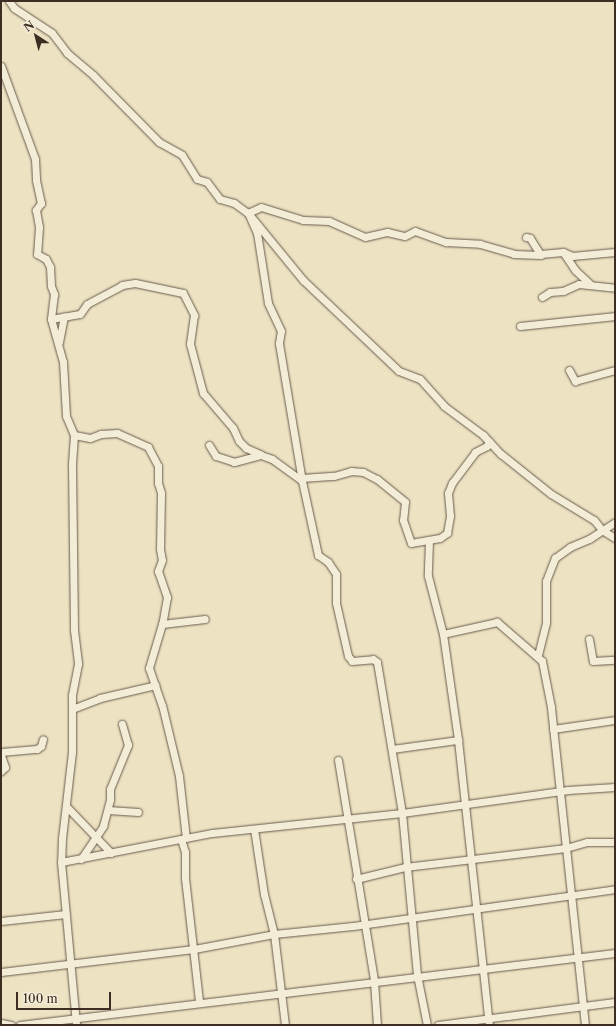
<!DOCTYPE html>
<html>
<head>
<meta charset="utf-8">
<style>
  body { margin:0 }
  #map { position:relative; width:616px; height:1026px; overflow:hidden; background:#ede3c3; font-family:"Libre Caslon Text",serif }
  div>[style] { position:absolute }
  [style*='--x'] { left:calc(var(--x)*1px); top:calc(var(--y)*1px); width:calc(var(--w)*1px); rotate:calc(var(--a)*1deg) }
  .roads { filter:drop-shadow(0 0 1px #695a4b) drop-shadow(0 0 1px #695a4b) }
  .minor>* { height:7px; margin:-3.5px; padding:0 3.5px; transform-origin:3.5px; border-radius:3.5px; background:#f3edd8 }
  span { translate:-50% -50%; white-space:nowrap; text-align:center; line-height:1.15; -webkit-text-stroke:3.5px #f3edd8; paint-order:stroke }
  .frame { position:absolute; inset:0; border:2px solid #3d2d23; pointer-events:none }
  .north { position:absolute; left:16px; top:16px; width:40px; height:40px; -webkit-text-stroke:3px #f3edd8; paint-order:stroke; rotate:324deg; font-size:11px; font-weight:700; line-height:16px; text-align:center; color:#3d2d23 }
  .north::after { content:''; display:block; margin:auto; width:14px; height:18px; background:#3d2d23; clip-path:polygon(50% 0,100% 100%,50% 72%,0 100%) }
  .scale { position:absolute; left:16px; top:992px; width:95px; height:18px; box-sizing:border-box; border:2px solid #3d2d23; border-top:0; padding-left:5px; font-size:12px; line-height:14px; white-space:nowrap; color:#3d2d23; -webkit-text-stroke:3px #f3edd8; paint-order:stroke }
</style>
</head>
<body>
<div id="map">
  <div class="roads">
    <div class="minor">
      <div style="--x:9;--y:1;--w:9;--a:54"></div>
      <div style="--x:14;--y:8;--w:45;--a:33.3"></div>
      <div style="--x:52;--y:33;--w:25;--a:53"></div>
      <div style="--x:67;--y:53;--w:34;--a:40"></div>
      <div style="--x:93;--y:75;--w:94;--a:45.4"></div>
      <div style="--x:159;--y:142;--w:26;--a:29"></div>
      <div style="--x:182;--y:155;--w:28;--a:58"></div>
      <div style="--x:197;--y:179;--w:10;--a:17"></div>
      <div style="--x:207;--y:182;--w:21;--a:53"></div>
      <div style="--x:220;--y:199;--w:15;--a:16"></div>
      <div style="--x:234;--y:203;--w:17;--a:36"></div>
      <div style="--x:248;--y:213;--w:87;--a:50.6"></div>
      <div style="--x:303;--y:280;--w:132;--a:43.5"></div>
      <div style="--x:399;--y:371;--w:22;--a:21"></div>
      <div style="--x:420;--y:379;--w:36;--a:48"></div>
      <div style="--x:444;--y:406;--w:49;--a:36.6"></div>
      <div style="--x:483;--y:435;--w:26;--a:47"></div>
      <div style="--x:501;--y:454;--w:64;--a:38.7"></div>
      <div style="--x:551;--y:494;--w:50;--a:31.2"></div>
      <div style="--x:594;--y:520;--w:13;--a:51"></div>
      <div style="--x:602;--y:530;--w:15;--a:32"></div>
      <div style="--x:1;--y:66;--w:99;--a:69.9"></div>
      <div style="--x:35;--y:159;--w:21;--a:87"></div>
      <div style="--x:36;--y:180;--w:24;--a:78"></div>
      <div style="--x:41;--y:203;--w:9;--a:126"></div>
      <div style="--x:36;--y:210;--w:17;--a:80"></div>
      <div style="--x:39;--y:227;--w:27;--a:94"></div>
      <div style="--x:37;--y:254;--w:10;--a:29"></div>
      <div style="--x:46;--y:259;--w:9;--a:63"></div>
      <div style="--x:50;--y:267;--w:19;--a:87"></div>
      <div style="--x:51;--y:286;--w:9;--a:69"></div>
      <div style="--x:54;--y:294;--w:25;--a:97"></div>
      <div style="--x:51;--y:319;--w:45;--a:74.4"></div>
      <div style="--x:63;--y:362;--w:54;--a:86.8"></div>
      <div style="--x:66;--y:416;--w:21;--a:67"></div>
      <div style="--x:74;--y:435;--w:30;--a:94"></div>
      <div style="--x:72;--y:465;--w:165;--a:89.3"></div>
      <div style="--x:74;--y:630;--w:34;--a:83"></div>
      <div style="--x:78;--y:664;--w:32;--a:101"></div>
      <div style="--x:72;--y:695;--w:57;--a:90"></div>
      <div style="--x:72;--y:752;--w:87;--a:96.6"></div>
      <div style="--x:62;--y:838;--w:24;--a:92"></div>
      <div style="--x:61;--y:862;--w:164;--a:84.7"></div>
      <div style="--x:526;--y:237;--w:4;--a:14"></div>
      <div style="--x:530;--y:238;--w:19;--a:58"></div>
      <div style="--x:540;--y:254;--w:23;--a:-5"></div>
      <div style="--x:563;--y:252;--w:22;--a:56"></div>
      <div style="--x:575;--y:270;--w:21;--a:43"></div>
      <div style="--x:563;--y:252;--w:10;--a:24"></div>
      <div style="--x:572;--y:256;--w:43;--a:-5.3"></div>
      <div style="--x:542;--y:297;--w:9;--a:-32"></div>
      <div style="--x:550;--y:292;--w:13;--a:-4"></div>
      <div style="--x:563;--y:291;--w:17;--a:-24"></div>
      <div style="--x:579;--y:284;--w:36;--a:6"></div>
      <div style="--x:51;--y:319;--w:29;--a:-10"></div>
      <div style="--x:80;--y:314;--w:12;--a:-55"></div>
      <div style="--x:87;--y:304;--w:40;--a:-28"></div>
      <div style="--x:122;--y:285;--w:13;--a:-9"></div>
      <div style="--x:135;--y:283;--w:49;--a:11.8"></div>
      <div style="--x:183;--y:293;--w:25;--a:63"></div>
      <div style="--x:194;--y:315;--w:29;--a:98"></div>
      <div style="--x:190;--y:344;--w:51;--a:75.1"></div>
      <div style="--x:203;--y:393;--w:46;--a:49.4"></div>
      <div style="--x:233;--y:428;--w:14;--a:65"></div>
      <div style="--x:239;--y:441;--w:10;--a:45"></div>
      <div style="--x:246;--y:448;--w:15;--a:23"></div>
      <div style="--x:520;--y:326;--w:96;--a:-6"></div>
      <div style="--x:59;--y:342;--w:26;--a:-79"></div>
      <div style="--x:569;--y:370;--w:13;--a:61"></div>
      <div style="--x:575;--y:381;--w:41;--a:-15.4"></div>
      <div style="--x:74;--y:435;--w:16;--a:11"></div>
      <div style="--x:90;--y:438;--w:12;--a:-20"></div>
      <div style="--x:101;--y:434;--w:16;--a:-4"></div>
      <div style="--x:117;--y:433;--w:34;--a:24"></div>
      <div style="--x:148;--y:447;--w:21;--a:62"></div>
      <div style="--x:158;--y:466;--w:17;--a:90"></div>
      <div style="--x:158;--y:483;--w:10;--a:73"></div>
      <div style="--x:161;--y:493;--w:56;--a:91"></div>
      <div style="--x:160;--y:549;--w:11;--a:80"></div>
      <div style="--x:162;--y:560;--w:12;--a:110"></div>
      <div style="--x:158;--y:571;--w:28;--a:71"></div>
      <div style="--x:167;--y:597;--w:27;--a:100"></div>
      <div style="--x:162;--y:624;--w:46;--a:106.5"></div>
      <div style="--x:149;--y:668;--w:39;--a:71"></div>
      <div style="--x:162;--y:705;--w:73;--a:76.5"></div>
      <div style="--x:179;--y:776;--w:62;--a:83.6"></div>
      <div style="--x:209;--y:445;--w:13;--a:58"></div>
      <div style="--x:216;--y:456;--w:19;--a:18"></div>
      <div style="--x:234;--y:462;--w:28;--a:-15"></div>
      <div style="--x:261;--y:455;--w:12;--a:20"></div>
      <div style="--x:272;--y:459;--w:37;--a:36"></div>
      <div style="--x:302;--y:481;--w:76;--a:77.8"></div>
      <div style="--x:318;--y:555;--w:12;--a:35"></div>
      <div style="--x:328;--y:562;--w:14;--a:56"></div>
      <div style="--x:336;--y:574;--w:29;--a:90"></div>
      <div style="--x:336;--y:603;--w:54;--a:77.2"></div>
      <div style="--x:348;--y:656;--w:6;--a:51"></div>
      <div style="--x:352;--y:661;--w:21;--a:-5"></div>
      <div style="--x:373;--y:659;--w:5;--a:37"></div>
      <div style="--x:377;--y:662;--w:153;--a:80.6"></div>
      <div style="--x:402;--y:813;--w:163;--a:84.7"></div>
      <div style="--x:417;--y:975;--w:51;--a:78.7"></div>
      <div style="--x:302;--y:478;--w:32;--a:-4"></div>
      <div style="--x:334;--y:476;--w:18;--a:-16"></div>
      <div style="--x:351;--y:471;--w:12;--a:5"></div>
      <div style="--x:363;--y:472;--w:16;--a:27"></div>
      <div style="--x:377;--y:479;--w:36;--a:39"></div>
      <div style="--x:405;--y:502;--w:18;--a:96"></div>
      <div style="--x:403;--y:520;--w:24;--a:71"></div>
      <div style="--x:411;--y:543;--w:29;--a:-10"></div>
      <div style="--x:440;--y:538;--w:9;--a:-36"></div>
      <div style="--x:447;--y:533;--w:17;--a:-80"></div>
      <div style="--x:450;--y:516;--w:23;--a:-95"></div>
      <div style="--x:448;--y:493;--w:11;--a:-68"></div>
      <div style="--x:452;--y:483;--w:39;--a:-53"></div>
      <div style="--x:475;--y:452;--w:13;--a:-27"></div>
      <div style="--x:487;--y:446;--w:5;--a:-68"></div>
      <div style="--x:302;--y:481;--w:140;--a:-99.5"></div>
      <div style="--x:279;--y:343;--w:12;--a:-81"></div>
      <div style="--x:281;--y:331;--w:31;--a:-115"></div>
      <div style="--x:268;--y:303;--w:71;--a:-98.9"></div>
      <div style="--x:257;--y:233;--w:22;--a:-114"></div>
      <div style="--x:248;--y:213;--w:14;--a:-25"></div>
      <div style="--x:261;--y:207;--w:44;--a:17.2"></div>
      <div style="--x:303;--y:220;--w:26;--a:2"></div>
      <div style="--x:329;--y:221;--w:39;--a:24"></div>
      <div style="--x:365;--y:237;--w:23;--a:-13"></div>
      <div style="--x:387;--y:232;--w:18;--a:13"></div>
      <div style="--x:405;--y:236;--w:11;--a:-27"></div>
      <div style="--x:415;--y:231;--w:33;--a:20"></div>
      <div style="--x:446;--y:242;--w:34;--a:3"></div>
      <div style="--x:480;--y:244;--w:35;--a:16"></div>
      <div style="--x:514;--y:254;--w:27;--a:2"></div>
      <div style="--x:429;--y:540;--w:36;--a:92"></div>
      <div style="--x:428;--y:576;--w:60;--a:75.5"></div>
      <div style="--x:443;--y:634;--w:107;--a:81.9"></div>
      <div style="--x:458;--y:740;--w:287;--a:83.8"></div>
      <div style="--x:162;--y:624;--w:43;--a:-6.6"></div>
      <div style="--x:589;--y:639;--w:22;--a:80"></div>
      <div style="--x:593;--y:661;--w:22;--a:-3"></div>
      <div style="--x:538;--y:655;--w:34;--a:-76"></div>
      <div style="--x:546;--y:622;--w:41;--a:-90"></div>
      <div style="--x:546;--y:581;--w:25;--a:-69"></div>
      <div style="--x:555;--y:558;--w:19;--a:-36"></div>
      <div style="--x:570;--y:547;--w:21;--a:-23"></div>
      <div style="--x:589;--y:539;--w:31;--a:-33"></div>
      <div style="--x:72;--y:709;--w:30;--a:-21"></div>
      <div style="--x:100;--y:698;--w:57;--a:-13.1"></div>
      <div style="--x:553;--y:729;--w:63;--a:-8.3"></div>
      <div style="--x:392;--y:749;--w:67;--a:-7.8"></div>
      <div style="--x:1;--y:752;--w:36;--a:-5"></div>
      <div style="--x:37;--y:749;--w:5;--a:-37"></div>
      <div style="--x:41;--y:746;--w:7;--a:-74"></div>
      <div style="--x:1;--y:755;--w:13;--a:72"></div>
      <div style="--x:5;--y:767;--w:6;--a:135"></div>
      <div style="--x:338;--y:760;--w:224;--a:80.7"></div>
      <div style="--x:374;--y:981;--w:44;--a:86.1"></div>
      <div style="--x:66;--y:806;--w:65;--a:46.2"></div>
      <div style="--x:108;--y:810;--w:30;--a:4"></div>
      <div style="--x:254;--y:829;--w:66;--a:81.3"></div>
      <div style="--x:264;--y:894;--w:41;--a:76"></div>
      <div style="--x:274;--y:934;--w:92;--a:83.1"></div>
      <div style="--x:181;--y:839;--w:14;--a:73"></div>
      <div style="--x:185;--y:852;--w:26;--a:90"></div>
      <div style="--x:185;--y:878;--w:124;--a:83.5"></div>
      <div style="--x:81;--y:859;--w:40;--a:-56"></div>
      <div style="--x:103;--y:826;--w:28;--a:-75"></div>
      <div style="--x:110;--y:799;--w:10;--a:-90"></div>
      <div style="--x:110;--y:789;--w:48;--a:-67.8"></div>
      <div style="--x:128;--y:745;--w:22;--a:-106"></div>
      <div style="--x:61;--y:862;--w:154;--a:-10.9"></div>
      <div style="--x:212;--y:833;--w:191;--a:-6"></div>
      <div style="--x:402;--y:813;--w:168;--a:-7.9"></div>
      <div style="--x:568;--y:790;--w:47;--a:-3.7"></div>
      <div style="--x:356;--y:879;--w:50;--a:-13.8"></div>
      <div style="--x:405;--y:867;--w:162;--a:-6.7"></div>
      <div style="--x:566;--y:848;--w:142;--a:-96.1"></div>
      <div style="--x:551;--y:707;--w:47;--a:-101.1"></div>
      <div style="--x:542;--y:661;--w:60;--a:-139.1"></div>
      <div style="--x:497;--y:622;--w:55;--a:167.5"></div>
      <div style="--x:1;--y:921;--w:65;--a:-6.1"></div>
      <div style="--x:1;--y:972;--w:194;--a:-6.8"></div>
      <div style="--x:194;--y:949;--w:81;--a:-10.6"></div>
      <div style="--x:274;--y:934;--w:79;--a:-5.8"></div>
      <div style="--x:353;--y:926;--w:265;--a:-8"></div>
      <div style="--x:1;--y:1023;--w:10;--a:11"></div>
      <div style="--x:20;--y:1025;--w:599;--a:-6.9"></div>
      <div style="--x:438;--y:1025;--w:178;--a:-7.4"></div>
      <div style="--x:585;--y:1025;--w:178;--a:-96.1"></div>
      <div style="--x:566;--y:848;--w:22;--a:-16"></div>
      <div style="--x:587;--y:842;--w:28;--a:0"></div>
    </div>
  </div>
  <div class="frame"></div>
  <div class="north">N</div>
  <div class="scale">100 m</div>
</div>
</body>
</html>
